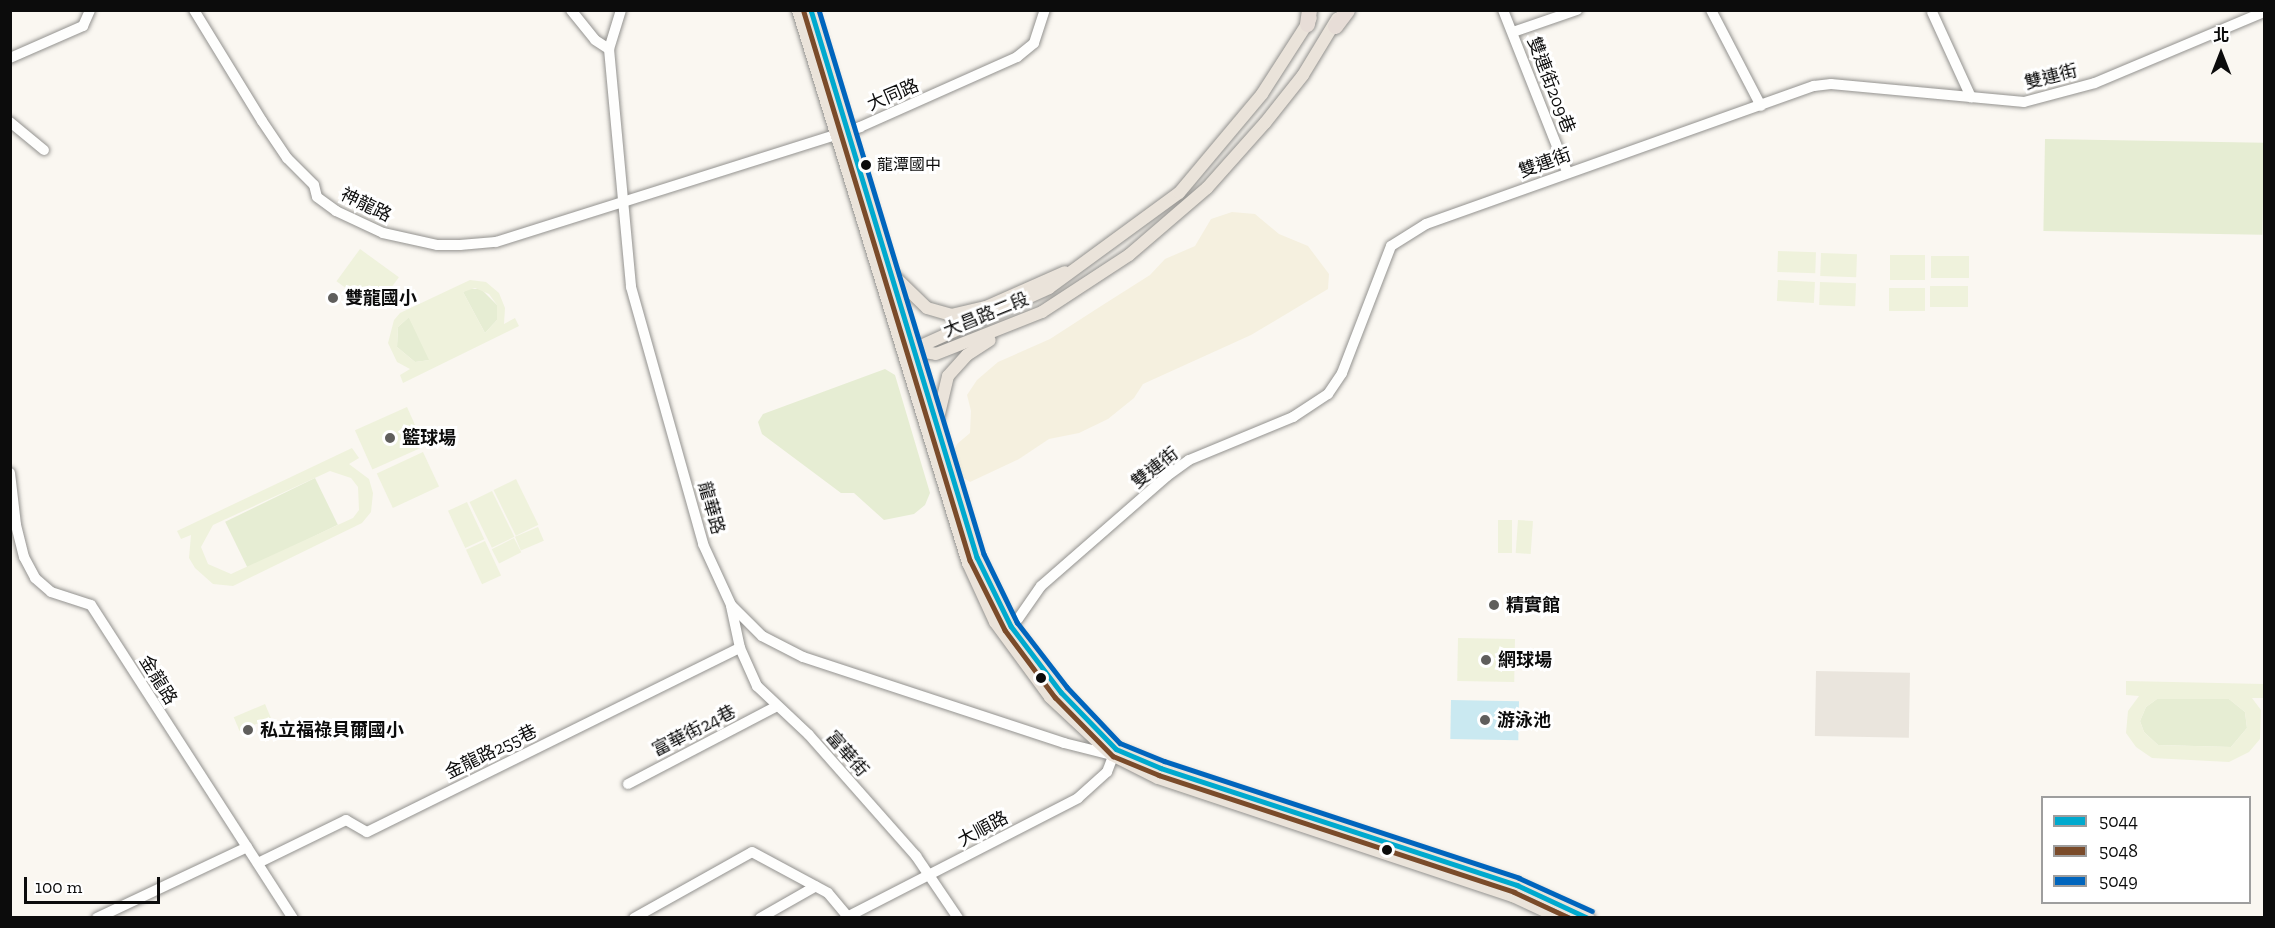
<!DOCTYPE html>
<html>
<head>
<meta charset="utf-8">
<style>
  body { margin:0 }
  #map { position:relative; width:2275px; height:928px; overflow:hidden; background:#faf7f1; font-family:"Zilla Slab","Noto Sans TC",serif }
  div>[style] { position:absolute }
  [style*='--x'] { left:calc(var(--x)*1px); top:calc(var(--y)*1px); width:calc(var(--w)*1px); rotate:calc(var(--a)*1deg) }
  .farmland>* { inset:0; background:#f5f0df }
  .green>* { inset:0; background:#e6edd3; transform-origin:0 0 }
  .pitch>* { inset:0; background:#eff2dc; transform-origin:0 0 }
  .plaza>* { inset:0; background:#eae5dd; transform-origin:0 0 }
  .water>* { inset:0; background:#cae9f1; transform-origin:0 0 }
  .roads { filter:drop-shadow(0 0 2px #93928f) drop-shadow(0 0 2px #93928f) }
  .minor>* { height:10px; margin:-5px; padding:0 5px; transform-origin:5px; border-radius:5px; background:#fefefd }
  .major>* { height:12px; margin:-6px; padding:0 6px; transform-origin:6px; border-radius:6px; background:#eae3da }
  .highway>* { height:15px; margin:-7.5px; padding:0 7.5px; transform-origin:7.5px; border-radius:7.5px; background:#e7ddd7 }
  .bus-1>* { height:4.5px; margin:-2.25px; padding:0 2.25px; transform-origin:2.25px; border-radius:2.25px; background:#00a9ce }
  .bus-2>* { height:4.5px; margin:-2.25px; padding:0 2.25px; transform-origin:2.25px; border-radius:2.25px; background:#7a4b2a }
  .bus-3>* { height:4.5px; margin:-2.25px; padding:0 2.25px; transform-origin:2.25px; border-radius:2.25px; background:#0065bd }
  .dots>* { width:16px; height:16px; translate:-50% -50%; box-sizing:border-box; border:3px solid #fff; border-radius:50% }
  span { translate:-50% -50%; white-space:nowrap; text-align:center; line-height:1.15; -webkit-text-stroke:6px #fff; paint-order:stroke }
  .bus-label { font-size:16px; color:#0c0c0c }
  .left { translate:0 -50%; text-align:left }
  .street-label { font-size:18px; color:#0c0c0c }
  .poi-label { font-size:18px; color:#0c0c0c; font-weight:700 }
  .frame { position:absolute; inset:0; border:12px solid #0c0c0c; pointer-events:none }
  .legend { position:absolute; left:2041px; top:796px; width:210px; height:108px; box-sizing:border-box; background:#fff; border:2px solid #9e9e9e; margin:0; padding:8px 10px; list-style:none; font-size:18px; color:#0c0c0c }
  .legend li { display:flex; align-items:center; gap:12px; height:30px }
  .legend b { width:30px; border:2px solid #9e9e9e }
  .north { position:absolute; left:2191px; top:24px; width:60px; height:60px; -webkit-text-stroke:4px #fff; paint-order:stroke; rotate:0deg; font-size:16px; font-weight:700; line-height:24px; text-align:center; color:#0c0c0c }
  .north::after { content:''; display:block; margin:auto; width:21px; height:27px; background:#0c0c0c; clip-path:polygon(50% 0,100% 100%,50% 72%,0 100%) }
  .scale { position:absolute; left:24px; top:877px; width:136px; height:27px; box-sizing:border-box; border:3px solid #0c0c0c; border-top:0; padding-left:8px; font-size:18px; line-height:21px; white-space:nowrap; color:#0c0c0c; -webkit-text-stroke:4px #fff; paint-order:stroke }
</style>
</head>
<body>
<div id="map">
  <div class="farmland">
    <div style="clip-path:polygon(1232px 212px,1255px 214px,1279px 234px,1308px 246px,1329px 274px,1328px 289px,1251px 335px,1143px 384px,1134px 398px,1108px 419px,1079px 433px,1049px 439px,1019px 459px,970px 482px,959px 475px,952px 455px,957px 444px,970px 433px,971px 411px,967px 395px,977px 380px,998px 362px,1050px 339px,1098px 308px,1150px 275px,1165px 259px,1195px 246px,1211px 219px)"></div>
  </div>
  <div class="green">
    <div style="left:2045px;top:139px;width:219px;height:92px;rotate:1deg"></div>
    <div style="clip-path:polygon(469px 289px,481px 289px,497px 305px,497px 320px,485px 333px,463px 292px)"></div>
    <div style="clip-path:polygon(409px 317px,430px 360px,415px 362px,397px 347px,398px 327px)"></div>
    <div style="clip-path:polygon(885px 369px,895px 375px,930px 493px,925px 505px,914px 514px,884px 520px,854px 493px,841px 493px,762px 434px,758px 422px,763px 414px)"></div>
    <div style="left:315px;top:478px;width:52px;height:100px;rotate:64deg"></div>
    <div style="clip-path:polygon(2157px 699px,2229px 699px,2245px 712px,2247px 728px,2231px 747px,2158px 745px,2144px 732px,2140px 721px,2146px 707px)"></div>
  </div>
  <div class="pitch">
    <div style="left:360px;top:249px;width:48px;height:40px;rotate:36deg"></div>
    <div style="left:1778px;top:251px;width:38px;height:21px;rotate:2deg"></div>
    <div style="left:1821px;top:253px;width:36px;height:23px;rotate:2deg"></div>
    <div style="left:1890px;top:255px;width:35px;height:25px"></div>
    <div style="left:1931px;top:256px;width:38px;height:22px"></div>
    <div style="clip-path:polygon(evenodd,470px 280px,486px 282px,499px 293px,505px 308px,504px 324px,515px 318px,519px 326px,403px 383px,400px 375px,410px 369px,397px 362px,388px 343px,394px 320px,400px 313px,470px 280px,475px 288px,489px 294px,497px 305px,497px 320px,485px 333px,463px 292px,475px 288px,470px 280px,408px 318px,409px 318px,429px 360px,415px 362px,397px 347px,398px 327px,408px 318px)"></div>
    <div style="left:1778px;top:280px;width:37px;height:21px;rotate:3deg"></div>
    <div style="left:1820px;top:282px;width:36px;height:23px;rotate:2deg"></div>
    <div style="left:1968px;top:286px;width:21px;height:38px;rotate:90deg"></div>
    <div style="left:1889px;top:288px;width:36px;height:23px"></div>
    <div style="left:407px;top:407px;width:43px;height:57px;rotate:66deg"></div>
    <div style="clip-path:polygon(evenodd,352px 448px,359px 458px,349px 464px,369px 479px,373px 493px,371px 512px,362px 523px,233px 586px,213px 584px,195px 568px,189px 558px,191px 535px,181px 539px,177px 531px,352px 448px,330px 471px,351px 478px,358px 487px,359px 510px,353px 518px,231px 574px,208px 564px,201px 547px,213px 525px,330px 471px)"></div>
    <div style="left:423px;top:452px;width:38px;height:51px;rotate:65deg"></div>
    <div style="left:516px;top:479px;width:51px;height:25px;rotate:64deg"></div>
    <div style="left:492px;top:491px;width:51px;height:25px;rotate:64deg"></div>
    <div style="left:467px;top:502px;width:41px;height:21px;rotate:65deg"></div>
    <div style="left:1498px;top:520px;width:14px;height:33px"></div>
    <div style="left:1518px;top:520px;width:15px;height:33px;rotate:4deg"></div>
    <div style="left:538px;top:527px;width:15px;height:25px;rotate:67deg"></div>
    <div style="left:514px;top:538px;width:16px;height:25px;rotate:63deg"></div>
    <div style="left:485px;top:541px;width:38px;height:21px;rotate:65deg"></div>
    <div style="left:1458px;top:638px;width:57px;height:43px;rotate:1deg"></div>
    <div style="clip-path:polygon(evenodd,2126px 681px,2264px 684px,2264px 698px,2252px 698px,2261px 710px,2260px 739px,2249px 752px,2229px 762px,2152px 758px,2136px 747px,2126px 733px,2128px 711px,2139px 696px,2126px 695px,2126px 681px,2157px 699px,2229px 699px,2245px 712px,2247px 728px,2231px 747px,2158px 745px,2144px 732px,2140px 721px,2146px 707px,2157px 699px)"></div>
    <div style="left:265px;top:704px;width:15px;height:34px;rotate:67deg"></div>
  </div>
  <div class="plaza">
    <div style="left:1816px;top:671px;width:94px;height:65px;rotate:1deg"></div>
  </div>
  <div class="water">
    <div style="left:1451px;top:700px;width:68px;height:39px;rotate:1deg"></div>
  </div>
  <div class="roads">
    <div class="minor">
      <div style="--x:194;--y:10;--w:130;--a:58.5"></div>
      <div style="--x:262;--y:121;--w:45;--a:56"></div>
      <div style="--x:287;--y:158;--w:38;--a:45"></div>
      <div style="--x:314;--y:185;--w:12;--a:76"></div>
      <div style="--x:317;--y:197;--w:24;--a:36"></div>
      <div style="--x:336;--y:211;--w:52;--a:25.1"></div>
      <div style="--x:383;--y:233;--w:55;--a:12.5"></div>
      <div style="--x:437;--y:245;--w:23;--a:0"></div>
      <div style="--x:460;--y:245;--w:36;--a:-5"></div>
      <div style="--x:496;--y:242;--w:382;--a:-17.5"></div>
      <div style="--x:860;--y:127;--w:172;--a:-24"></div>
      <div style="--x:1017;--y:57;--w:22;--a:-39"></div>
      <div style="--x:1034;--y:43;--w:35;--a:-72"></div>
      <div style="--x:571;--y:10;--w:38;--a:51"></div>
      <div style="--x:595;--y:40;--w:17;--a:33"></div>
      <div style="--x:621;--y:10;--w:41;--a:107.1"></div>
      <div style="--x:609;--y:49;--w:239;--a:84.7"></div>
      <div style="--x:631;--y:287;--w:267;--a:74.3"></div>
      <div style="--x:703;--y:544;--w:67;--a:65.3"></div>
      <div style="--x:731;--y:605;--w:44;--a:45"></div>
      <div style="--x:762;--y:636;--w:46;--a:27.1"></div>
      <div style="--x:803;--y:657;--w:275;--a:18.2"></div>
      <div style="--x:1064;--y:743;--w:49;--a:14"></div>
      <div style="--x:1503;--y:10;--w:174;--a:68.4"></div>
      <div style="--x:1711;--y:10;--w:108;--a:62.5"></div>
      <div style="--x:1932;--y:12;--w:94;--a:65.4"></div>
      <div style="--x:1513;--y:32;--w:68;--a:-19"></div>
      <div style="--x:10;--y:58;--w:80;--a:-23.7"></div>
      <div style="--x:83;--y:26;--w:17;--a:-66"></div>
      <div style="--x:10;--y:122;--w:44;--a:39.5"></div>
      <div style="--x:10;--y:473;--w:52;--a:83.4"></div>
      <div style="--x:16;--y:525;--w:33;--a:76"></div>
      <div style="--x:24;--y:557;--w:24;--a:62"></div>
      <div style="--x:35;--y:578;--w:21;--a:41"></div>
      <div style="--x:51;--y:592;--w:42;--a:18"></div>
      <div style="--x:91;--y:605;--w:373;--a:57.2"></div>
      <div style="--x:731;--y:606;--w:43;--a:77.9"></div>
      <div style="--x:740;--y:648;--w:42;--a:65.9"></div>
      <div style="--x:757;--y:686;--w:71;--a:43.3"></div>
      <div style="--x:809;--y:735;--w:162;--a:48.5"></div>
      <div style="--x:916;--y:856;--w:75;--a:55.9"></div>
      <div style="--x:1004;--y:629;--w:17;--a:-36"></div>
      <div style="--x:1018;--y:619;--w:40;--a:-55.1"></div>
      <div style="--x:1041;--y:586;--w:167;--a:-41.1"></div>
      <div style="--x:1167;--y:476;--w:27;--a:-36"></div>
      <div style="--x:1189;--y:460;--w:113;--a:-22.5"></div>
      <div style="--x:1293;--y:417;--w:42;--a:-33.3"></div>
      <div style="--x:1328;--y:394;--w:25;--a:-56"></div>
      <div style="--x:1342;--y:373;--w:136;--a:-68.9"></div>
      <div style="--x:1391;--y:246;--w:41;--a:-32.2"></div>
      <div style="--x:1426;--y:224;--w:412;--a:-19.6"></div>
      <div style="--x:1814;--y:86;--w:17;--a:-7"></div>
      <div style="--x:1831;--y:84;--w:194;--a:5.3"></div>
      <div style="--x:2024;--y:102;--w:73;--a:-15"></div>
      <div style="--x:2095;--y:83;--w:183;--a:-22.8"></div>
      <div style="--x:628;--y:784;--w:166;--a:-27.6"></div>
      <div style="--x:258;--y:863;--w:98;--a:-26"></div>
      <div style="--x:346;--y:820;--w:24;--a:30"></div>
      <div style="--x:367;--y:832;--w:416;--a:-26.3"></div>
      <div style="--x:97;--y:918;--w:166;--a:-25.3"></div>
      <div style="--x:634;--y:918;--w:135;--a:-29.2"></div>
      <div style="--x:752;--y:852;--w:86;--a:28.3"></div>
      <div style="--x:828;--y:893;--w:30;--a:50"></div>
      <div style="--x:760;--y:918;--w:64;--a:-29.7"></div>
      <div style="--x:845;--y:918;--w:262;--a:-27.2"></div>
      <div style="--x:1078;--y:798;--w:39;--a:-42"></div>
      <div style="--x:1107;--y:772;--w:22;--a:-69"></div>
    </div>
    <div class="major">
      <div style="--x:798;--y:10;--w:579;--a:72.91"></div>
      <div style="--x:968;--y:563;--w:65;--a:65.4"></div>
      <div style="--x:995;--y:622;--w:93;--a:53.7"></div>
      <div style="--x:1050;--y:697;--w:85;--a:43.1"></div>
      <div style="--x:1112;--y:755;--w:51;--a:26.6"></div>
      <div style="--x:1158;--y:778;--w:374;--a:18.4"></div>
      <div style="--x:1513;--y:896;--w:52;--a:25.1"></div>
      <div style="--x:811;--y:10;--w:572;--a:73.12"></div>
      <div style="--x:977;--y:557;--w:77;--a:63.8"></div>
      <div style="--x:1011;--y:626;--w:83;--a:52.9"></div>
      <div style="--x:1061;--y:692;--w:79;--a:46"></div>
      <div style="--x:1116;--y:749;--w:49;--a:22.9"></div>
      <div style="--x:1161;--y:768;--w:375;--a:18.2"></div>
      <div style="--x:1517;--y:885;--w:79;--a:24.6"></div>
      <div style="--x:893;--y:275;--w:47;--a:44.1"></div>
      <div style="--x:927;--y:308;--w:25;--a:16"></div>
      <div style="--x:951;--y:315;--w:36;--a:-13"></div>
      <div style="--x:986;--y:307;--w:86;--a:-23.9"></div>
      <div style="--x:912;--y:350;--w:24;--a:9"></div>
      <div style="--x:936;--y:354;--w:114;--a:-21.6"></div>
      <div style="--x:1042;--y:312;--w:104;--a:-33.2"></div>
      <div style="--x:1129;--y:255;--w:103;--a:-40.7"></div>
      <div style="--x:1207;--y:188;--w:87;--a:-48.3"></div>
      <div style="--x:1265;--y:123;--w:61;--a:-51.6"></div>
      <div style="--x:1303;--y:75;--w:66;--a:-58.7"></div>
      <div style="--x:912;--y:350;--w:150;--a:-24.3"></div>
      <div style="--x:1049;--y:288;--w:161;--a:-36.2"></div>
      <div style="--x:1179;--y:193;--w:129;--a:-50"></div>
      <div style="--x:1262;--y:94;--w:90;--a:-57.2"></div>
      <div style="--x:938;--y:418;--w:43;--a:-76.6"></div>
      <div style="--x:948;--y:376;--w:28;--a:-48"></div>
      <div style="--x:967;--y:355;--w:27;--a:-33"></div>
    </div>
    <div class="highway">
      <div style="--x:1307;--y:24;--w:14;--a:-82"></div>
      <div style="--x:1335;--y:26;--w:20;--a:-53"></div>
    </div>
  </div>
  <div class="bus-1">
    <div style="--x:811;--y:10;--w:572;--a:73.12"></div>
    <div style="--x:977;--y:557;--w:77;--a:63.8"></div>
    <div style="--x:1011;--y:626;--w:83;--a:52.9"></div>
    <div style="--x:1061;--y:692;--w:79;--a:46"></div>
    <div style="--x:1116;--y:749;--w:49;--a:22.9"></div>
    <div style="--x:1161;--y:768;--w:375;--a:18.2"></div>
    <div style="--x:1517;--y:885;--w:78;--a:24.9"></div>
  </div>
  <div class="bus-2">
    <div style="--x:804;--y:12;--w:573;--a:73.15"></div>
    <div style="--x:970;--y:560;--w:78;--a:63.4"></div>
    <div style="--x:1005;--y:630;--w:84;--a:53.3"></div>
    <div style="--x:1055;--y:697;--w:83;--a:45.5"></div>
    <div style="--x:1113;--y:756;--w:50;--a:22.4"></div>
    <div style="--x:1159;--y:775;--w:374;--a:18.2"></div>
    <div style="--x:1514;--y:892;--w:62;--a:24.9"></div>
  </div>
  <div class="bus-3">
    <div style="--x:819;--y:10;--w:568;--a:73.13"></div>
    <div style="--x:984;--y:554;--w:76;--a:64.1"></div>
    <div style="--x:1017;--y:622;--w:82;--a:52.4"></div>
    <div style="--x:1067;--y:687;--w:77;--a:46.6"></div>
    <div style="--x:1120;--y:743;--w:48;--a:22.2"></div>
    <div style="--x:1164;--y:761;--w:374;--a:18.2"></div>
    <div style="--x:1519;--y:878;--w:80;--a:24.3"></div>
  </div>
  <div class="dots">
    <div style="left:866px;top:165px;background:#0c0c0c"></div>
    <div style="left:333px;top:298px;background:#5f5e5c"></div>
    <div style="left:390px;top:438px;background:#5f5e5c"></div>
    <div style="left:1494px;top:605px;background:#5f5e5c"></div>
    <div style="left:1486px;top:660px;background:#5f5e5c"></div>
    <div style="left:1041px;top:678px;background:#0c0c0c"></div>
    <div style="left:1485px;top:720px;background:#5f5e5c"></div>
    <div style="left:248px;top:730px;background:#5f5e5c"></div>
    <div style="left:1387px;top:850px;background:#0c0c0c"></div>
  </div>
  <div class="bus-label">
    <span class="left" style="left:877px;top:165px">龍潭國中</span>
  </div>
  <div class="street-label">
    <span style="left:2051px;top:77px;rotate:-14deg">雙連街</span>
    <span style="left:1551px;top:85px;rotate:69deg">雙連街209巷</span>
    <span style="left:893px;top:95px;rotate:-23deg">大同路</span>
    <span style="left:1545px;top:163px;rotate:-20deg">雙連街</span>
    <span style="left:366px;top:205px;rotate:26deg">神龍路</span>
    <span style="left:986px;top:315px;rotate:-22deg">大昌路二段</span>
    <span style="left:1155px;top:468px;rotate:-38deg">雙連街</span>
    <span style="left:711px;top:508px;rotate:74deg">龍華路</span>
    <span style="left:158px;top:680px;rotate:58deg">金龍路</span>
    <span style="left:694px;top:731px;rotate:-27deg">富華街24巷</span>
    <span style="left:491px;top:752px;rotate:-26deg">金龍路255巷</span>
    <span style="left:847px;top:754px;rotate:49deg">富華街</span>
    <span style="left:983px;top:829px;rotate:-28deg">大順路</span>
  </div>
  <div class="poi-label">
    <span class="left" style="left:345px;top:298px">雙龍國小</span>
    <span class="left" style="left:402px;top:438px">籃球場</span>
    <span class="left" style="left:1506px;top:605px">精實館</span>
    <span class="left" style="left:1498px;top:660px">網球場</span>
    <span class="left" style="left:1497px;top:720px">游泳池</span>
    <span class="left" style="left:260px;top:730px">私立福祿貝爾國小</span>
  </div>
  <div class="frame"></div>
  <ul class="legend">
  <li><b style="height:8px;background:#00a9ce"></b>5044</li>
  <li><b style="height:8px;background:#7a4b2a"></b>5048</li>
  <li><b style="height:8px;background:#0065bd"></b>5049</li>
  </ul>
  <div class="north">北</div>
  <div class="scale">100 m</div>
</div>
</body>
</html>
